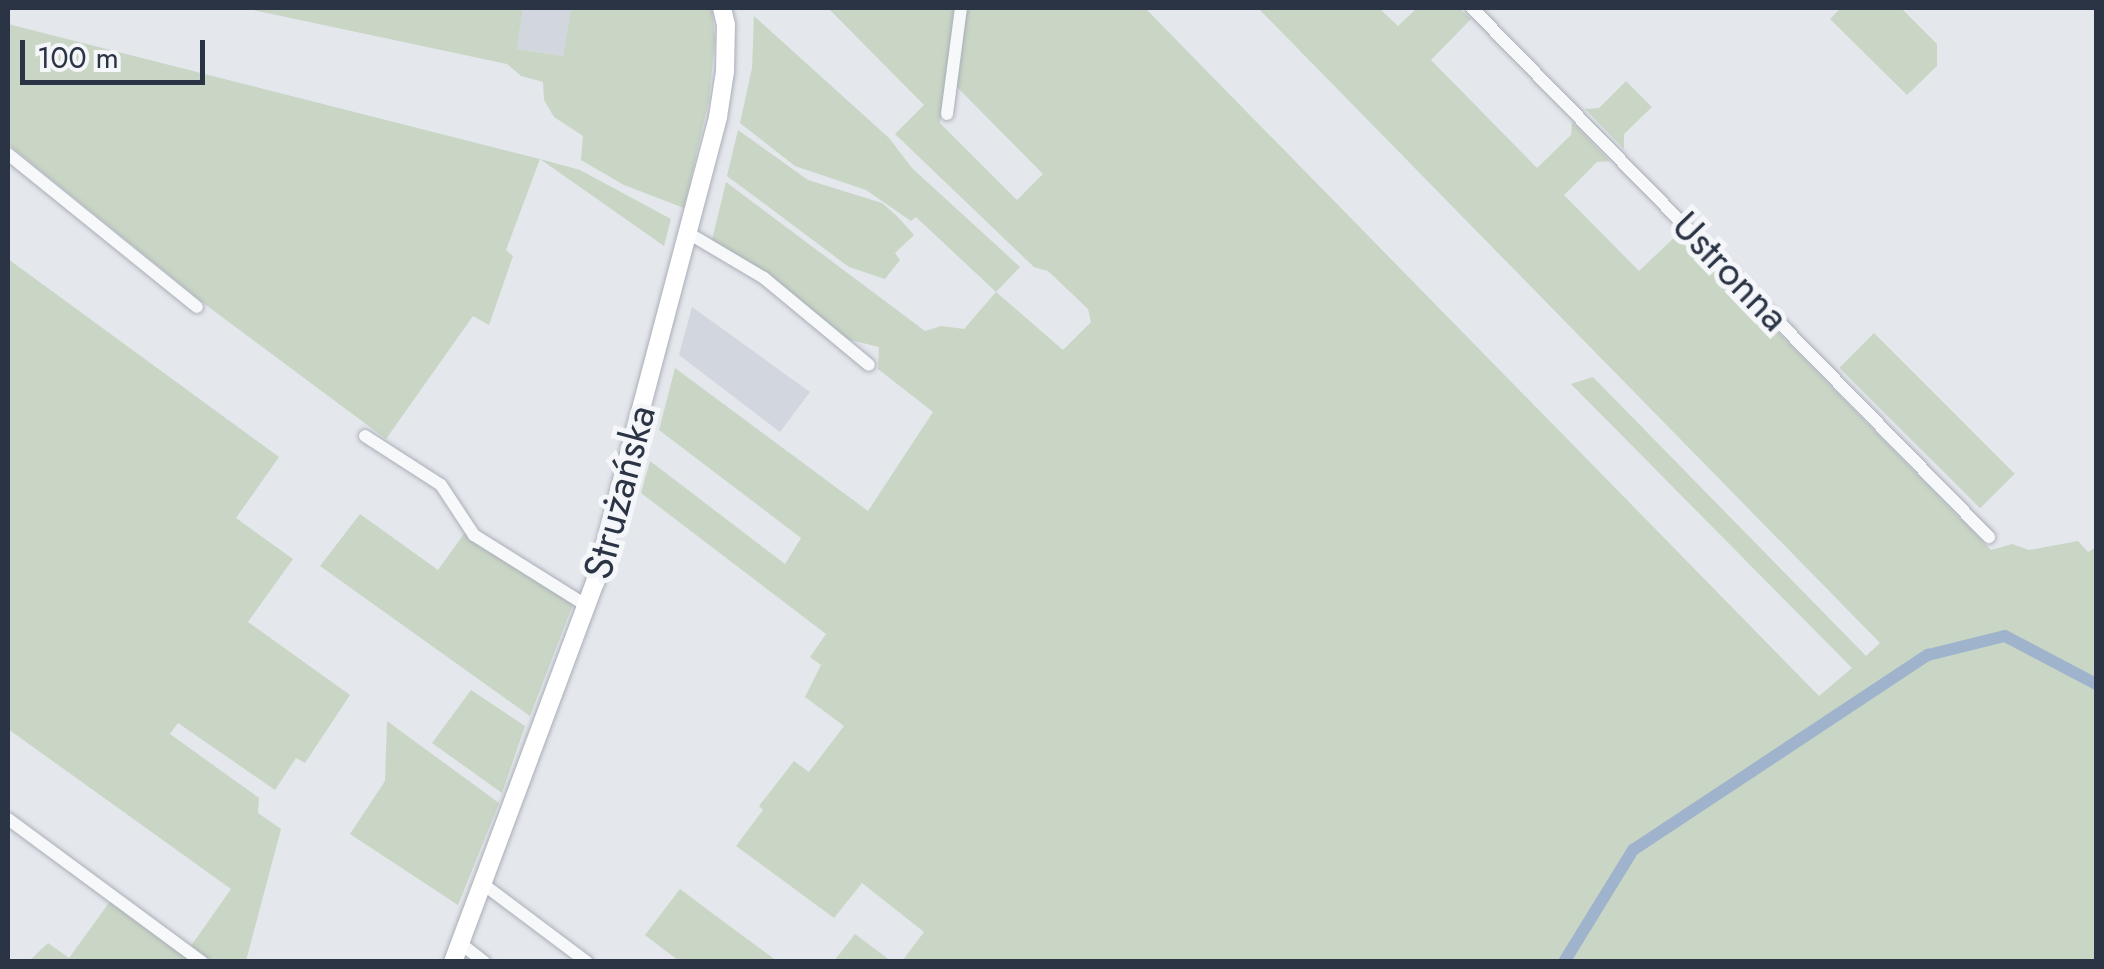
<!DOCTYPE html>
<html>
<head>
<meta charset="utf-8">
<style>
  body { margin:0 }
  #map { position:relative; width:2104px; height:969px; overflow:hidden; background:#e4e7ec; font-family:Jost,sans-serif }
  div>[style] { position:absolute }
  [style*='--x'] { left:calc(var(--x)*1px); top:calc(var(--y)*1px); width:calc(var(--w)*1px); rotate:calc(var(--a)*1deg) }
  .built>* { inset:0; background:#d2d6de }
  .green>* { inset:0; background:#c9d6c5; transform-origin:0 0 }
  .canal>* { height:12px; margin:-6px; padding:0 6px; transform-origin:6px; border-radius:6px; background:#9fb4cc }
  .roads { filter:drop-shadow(0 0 2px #a9aeb7) drop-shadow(0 0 2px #a9aeb7) }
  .street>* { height:12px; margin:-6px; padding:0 6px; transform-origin:6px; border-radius:6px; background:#f7f8fa }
  .secondary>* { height:18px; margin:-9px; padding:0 9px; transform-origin:9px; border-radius:9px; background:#fff }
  span { translate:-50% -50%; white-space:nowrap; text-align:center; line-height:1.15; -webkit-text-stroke:10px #f4f6f9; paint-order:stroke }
  .street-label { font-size:40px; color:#2b3445 }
  .frame { position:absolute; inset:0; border:10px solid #2b3445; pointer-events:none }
  .scale { position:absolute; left:20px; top:40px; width:185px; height:45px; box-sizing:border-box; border:5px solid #2b3445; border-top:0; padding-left:12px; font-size:30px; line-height:35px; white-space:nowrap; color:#2b3445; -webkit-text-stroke:8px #f4f6f9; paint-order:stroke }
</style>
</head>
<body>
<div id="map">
  <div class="built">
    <div style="clip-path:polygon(523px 8px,571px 8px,563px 56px,517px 49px)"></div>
    <div style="clip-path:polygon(692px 307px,810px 392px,780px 432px,679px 355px)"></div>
  </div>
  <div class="green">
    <div style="clip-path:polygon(244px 8px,523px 8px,517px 49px,563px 56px,571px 8px,712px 8px,715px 40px,709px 100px,684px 208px,624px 185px,581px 160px,583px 136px,554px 117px,544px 100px,543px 82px,521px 76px,507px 64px)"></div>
    <div style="clip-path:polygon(828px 8px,957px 8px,940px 123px,1017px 200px,1043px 174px,956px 86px,966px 8px,1145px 8px,1819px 696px,1852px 668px,1571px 384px,1593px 377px,1866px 656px,1880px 643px,1258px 8px,1379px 8px,1398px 26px,1417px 8px,1459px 8px,1471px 19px,1431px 60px,1537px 168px,1571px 135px,1572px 122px,1610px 161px,1597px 162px,1564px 195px,1639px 271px,1680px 232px,1991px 550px,2012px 544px,2029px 550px,2078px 541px,2088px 552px,2096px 547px,2096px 961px,902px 961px,924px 932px,862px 883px,834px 918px,736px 846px,763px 810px,759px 806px,794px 761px,809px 772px,844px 726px,805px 697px,821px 665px,810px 657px,826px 634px,641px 493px,650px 461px,785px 564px,801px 538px,659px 430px,675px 368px,868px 511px,933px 412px,878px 369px,879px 347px,846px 339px,712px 240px,726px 182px,925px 331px,942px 326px,964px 329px,996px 292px,916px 217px,911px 221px,866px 190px,795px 166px,740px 123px,752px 68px,754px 16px,889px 138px,912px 168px,1020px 267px,996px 292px,1063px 350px,1091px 322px,1088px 309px,1048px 271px,1034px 267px,895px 134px,924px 105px)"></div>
    <div style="clip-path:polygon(1841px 8px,1901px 8px,1937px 44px,1937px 66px,1907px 95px,1830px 19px)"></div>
    <div style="clip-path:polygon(8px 24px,540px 159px,580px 170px,671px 219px,664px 246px,540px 159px,506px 250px,513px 256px,489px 325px,473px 316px,386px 439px,206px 305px,8px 144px)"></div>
    <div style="clip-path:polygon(1626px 81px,1652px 107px,1624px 134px,1624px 149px,1585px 109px,1599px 108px)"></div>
    <div style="clip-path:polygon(738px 130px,808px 180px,882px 203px,897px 216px,914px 235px,895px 253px,900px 260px,885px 279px,849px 267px,727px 176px)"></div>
    <div style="clip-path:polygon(8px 259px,279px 457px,236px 518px,293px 559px,248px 622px,350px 695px,305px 763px,296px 758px,275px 790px,178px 723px,170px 734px,259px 798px,258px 813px,281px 829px,246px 961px,212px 961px,191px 946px,231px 889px,8px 729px)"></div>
    <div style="left:1874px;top:333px;width:199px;height:49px;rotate:45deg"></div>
    <div style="clip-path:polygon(360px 514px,438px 570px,466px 531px,573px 604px,530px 716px,320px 566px)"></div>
    <div style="clip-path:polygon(471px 690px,525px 726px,502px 793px,432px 743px)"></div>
    <div style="clip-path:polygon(387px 721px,499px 803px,458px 905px,350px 834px,385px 781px)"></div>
    <div style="clip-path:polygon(680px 889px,712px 913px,777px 961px,679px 961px,645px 935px)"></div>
    <div style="clip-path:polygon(111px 900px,195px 962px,28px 962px,48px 943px,69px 958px)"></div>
    <div style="clip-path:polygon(855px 934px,891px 961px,834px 961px)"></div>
  </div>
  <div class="canal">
    <div style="--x:1564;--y:962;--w:132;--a:-58.4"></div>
    <div style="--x:1633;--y:850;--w:354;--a:-33.5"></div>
    <div style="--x:1928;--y:655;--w:79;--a:-13.9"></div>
    <div style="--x:2005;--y:636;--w:103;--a:27.8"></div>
  </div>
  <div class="roads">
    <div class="street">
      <div style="--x:1472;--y:8;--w:740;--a:45.66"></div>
      <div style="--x:947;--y:114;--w:107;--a:-82.5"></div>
      <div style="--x:8;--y:154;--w:243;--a:39"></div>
      <div style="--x:688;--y:233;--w:88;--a:30.6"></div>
      <div style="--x:764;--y:278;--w:136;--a:39.6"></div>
      <div style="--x:365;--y:436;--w:90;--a:32.8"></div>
      <div style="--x:441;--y:485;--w:60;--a:56.6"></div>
      <div style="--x:474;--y:535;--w:133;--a:32.1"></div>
      <div style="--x:8;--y:819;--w:241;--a:36.4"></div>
      <div style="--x:483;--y:884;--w:130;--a:36.9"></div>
      <div style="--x:460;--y:943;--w:31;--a:38"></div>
    </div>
    <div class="secondary">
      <div style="--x:453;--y:962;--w:405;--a:-69.5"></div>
      <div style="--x:595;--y:583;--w:482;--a:-75.2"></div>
      <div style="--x:718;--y:117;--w:47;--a:-81.3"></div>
      <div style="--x:725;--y:71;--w:46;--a:-88.8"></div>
      <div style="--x:726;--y:25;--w:17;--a:-103"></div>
    </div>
  </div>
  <div class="street-label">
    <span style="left:1731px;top:271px;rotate:46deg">Ustronna</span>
    <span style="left:619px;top:492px;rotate:-75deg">Strużańska</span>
  </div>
  <div class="frame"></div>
  <div class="scale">100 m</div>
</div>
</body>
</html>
